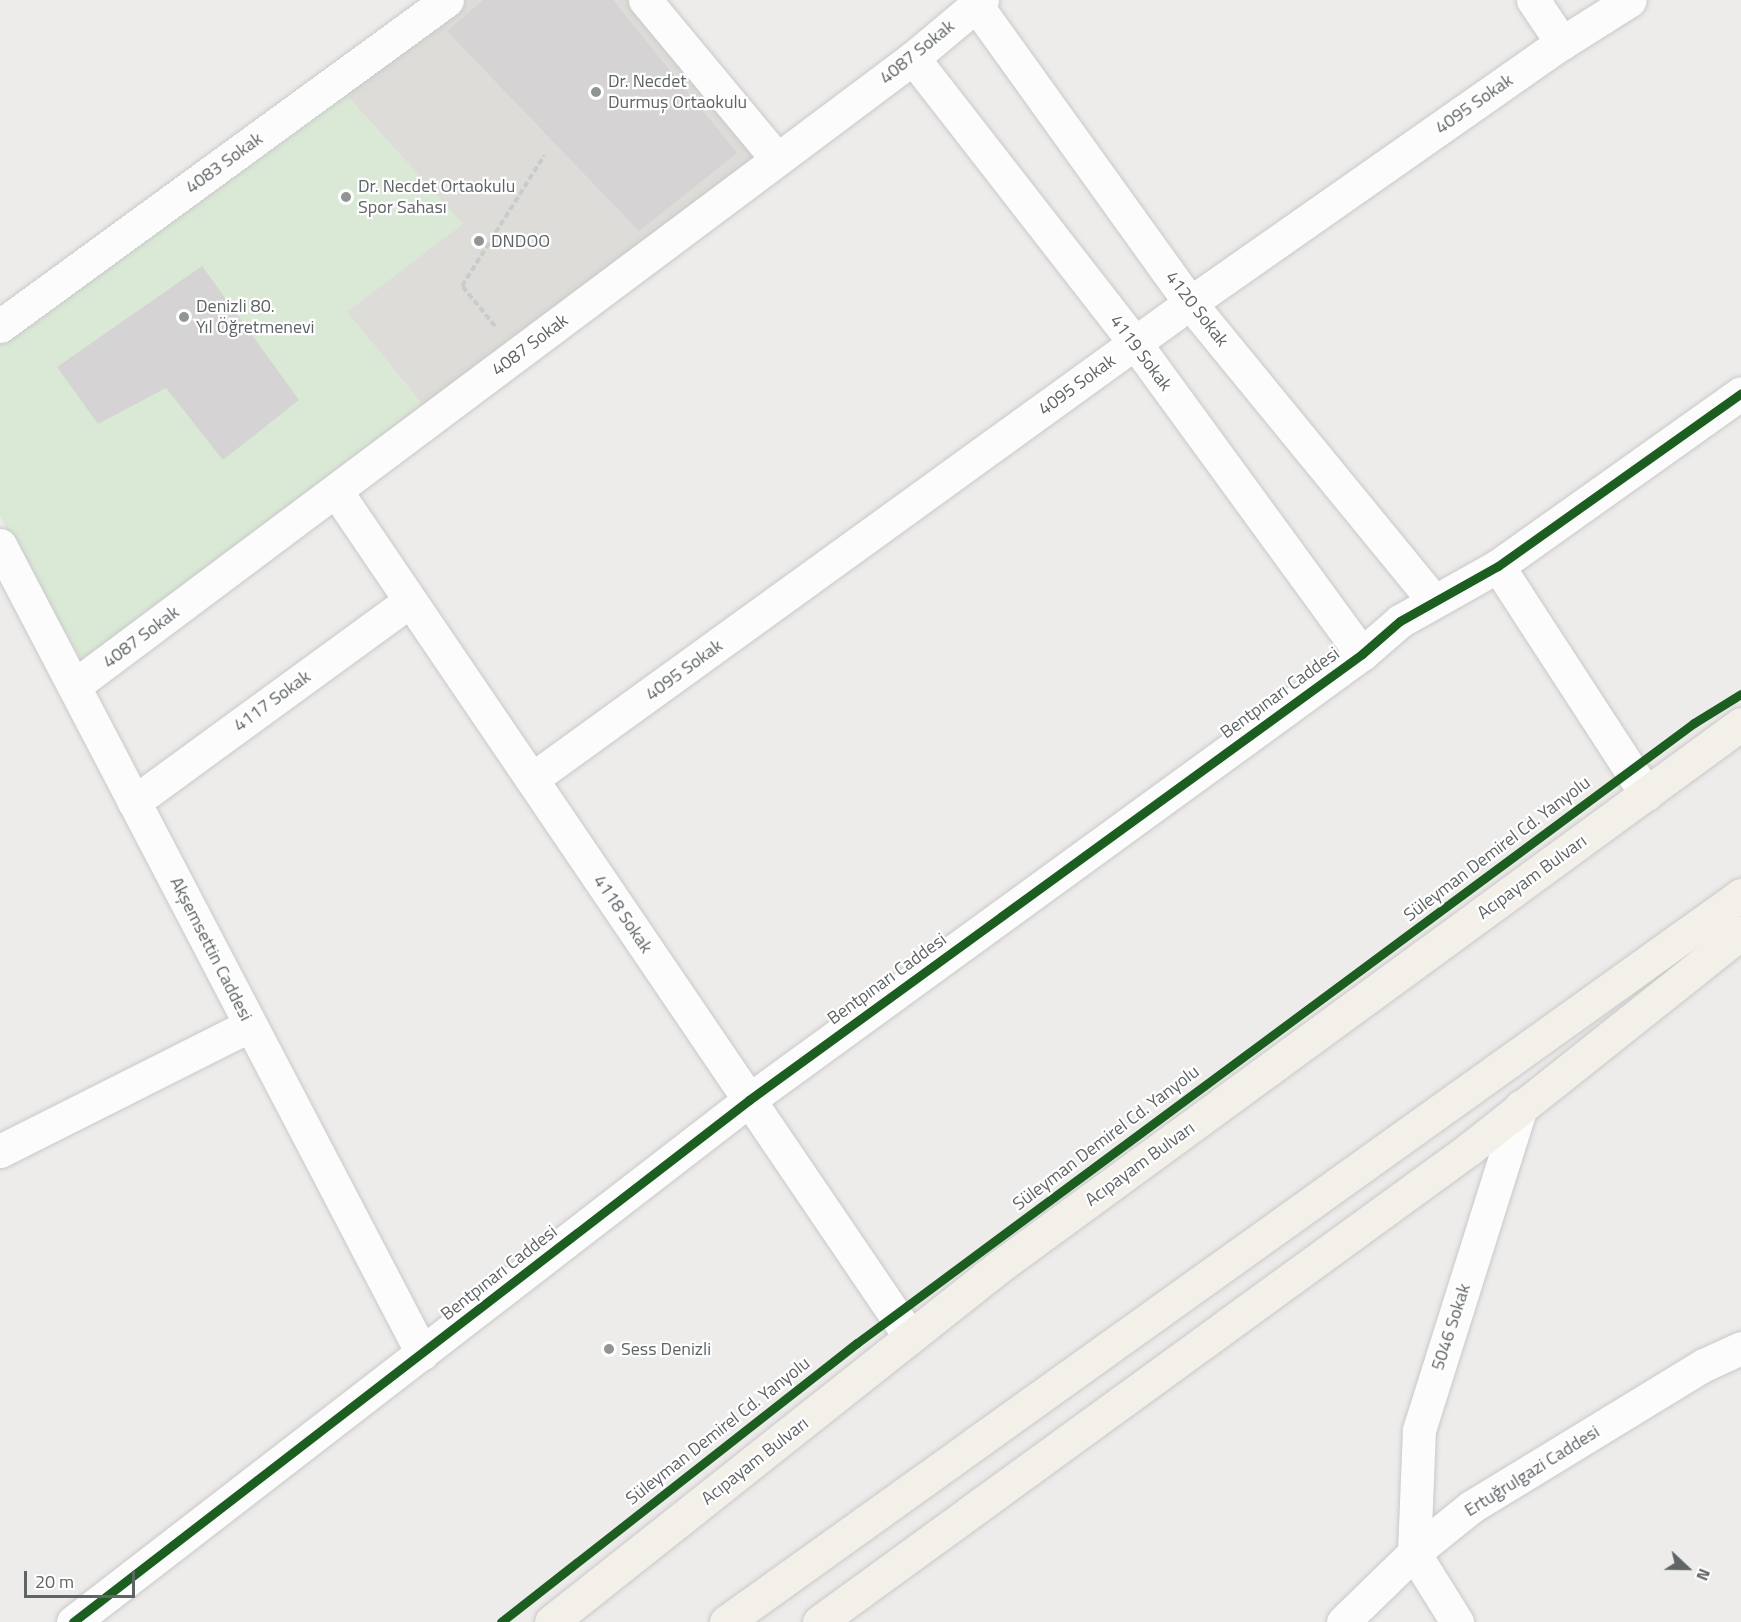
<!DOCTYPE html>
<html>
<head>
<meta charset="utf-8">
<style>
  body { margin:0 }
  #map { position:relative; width:1741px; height:1622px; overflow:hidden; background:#eeecea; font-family:"Titillium Web",sans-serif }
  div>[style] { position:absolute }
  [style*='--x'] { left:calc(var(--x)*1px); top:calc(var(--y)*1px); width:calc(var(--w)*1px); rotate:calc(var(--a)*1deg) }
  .education>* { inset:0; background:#dedcd8 }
  .green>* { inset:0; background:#dae9d6 }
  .building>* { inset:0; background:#d5d3d3 }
  .path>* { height:4px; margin-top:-2px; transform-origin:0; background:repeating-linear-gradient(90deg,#c8ccca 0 6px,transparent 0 9px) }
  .roads { filter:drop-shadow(0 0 2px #c9c9ca) drop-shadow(0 0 2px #c9c9ca) }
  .street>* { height:33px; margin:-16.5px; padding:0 16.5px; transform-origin:16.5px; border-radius:16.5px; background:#fcfcfc }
  .secondary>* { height:33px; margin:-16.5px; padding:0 16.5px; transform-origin:16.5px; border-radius:16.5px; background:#fcfcfc }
  .primary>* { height:33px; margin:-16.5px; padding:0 16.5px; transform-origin:16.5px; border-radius:16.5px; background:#f3f0ea }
  .cycleway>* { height:9px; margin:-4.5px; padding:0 4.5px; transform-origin:4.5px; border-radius:4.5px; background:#1b5e20 }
  .dots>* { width:16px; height:16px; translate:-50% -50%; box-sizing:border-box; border:3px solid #fff; border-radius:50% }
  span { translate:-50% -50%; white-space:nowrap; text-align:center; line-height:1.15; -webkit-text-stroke:4.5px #fff; paint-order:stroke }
  .street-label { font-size:18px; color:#5f6467 }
  .poi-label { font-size:18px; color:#5f6467 }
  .left { translate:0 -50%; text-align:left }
  .north { position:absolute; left:1657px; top:1538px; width:60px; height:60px; -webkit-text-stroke:4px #fff; paint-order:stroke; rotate:112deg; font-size:16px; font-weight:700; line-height:24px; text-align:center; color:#5f6467 }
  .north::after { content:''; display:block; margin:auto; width:21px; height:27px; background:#5f6467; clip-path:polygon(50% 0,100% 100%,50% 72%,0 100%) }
  .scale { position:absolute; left:24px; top:1571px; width:111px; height:27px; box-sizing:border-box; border:3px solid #5f6467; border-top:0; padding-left:8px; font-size:18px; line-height:21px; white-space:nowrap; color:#5f6467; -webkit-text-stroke:4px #fff; paint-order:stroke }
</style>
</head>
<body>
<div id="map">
  <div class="education">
    <div style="clip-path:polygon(449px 0,645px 0,777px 159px,433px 418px,227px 164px)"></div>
  </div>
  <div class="green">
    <div style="clip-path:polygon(335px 82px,463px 224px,347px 312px,423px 406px,82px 661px,0 517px,0 340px)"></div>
  </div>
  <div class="building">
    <div style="clip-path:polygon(483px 0,613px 0,737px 153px,639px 231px,447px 31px)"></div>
    <div style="clip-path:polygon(202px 266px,299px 400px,223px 460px,166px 388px,98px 424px,57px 367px)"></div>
  </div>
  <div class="path">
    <div style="--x:495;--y:326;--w:52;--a:-129.5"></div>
    <div style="--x:462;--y:286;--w:154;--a:-57.8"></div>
  </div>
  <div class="roads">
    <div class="street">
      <div style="--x:645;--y:0;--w:207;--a:50.3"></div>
      <div style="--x:1533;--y:0;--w:52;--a:56"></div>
      <div style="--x:976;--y:5;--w:367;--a:54.3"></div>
      <div style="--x:1190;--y:303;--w:385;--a:50.7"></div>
      <div style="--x:913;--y:58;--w:361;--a:52.1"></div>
      <div style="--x:1135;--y:343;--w:385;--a:53.9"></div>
      <div style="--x:0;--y:326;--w:553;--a:-36.1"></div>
      <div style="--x:336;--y:491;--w:1022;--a:55.84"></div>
      <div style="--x:0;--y:545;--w:912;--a:62.42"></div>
      <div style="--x:1498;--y:566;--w:272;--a:57"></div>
      <div style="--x:74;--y:686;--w:1048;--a:-36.82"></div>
      <div style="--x:913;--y:58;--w:90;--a:-40"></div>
      <div style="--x:532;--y:779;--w:812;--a:-35.88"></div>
      <div style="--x:1190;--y:303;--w:454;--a:-35"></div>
      <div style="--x:1562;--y:43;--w:80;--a:-32.3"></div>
      <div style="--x:134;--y:802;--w:341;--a:-36.1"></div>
      <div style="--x:0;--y:1151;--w:280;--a:-26.7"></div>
      <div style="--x:73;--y:1622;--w:854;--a:-37.67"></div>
      <div style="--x:749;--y:1100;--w:758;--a:-36.04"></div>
      <div style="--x:1362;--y:654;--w:50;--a:-41"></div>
      <div style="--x:1400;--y:621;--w:112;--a:-29.3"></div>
      <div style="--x:1498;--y:566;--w:298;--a:-35.4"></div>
      <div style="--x:1457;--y:1622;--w:81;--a:-121.9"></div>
      <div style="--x:1414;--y:1553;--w:123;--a:-87.7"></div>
      <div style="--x:1419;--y:1430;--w:339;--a:-72.5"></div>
    </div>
    <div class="secondary">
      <div style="--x:1343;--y:1622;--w:99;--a:-44.2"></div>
      <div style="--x:1414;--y:1553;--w:73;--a:-38.9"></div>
      <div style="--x:1471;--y:1507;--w:273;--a:-31.4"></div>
      <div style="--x:1704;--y:1365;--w:41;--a:-24.7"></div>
    </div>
    <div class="primary">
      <div style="--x:551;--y:1622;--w:573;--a:-38.41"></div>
      <div style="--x:1000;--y:1266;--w:918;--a:-36.18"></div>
      <div style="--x:726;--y:1622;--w:1249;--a:-35.61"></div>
      <div style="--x:819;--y:1622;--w:802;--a:-36.03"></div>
      <div style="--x:1468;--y:1150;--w:349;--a:-38.5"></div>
    </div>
  </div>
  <div class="cycleway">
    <div style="--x:73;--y:1622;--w:854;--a:-37.67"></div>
    <div style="--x:749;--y:1100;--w:758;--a:-36.04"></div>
    <div style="--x:1362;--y:654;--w:50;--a:-41"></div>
    <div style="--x:1400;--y:621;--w:112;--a:-29.3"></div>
    <div style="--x:1498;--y:566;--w:298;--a:-35.4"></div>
    <div style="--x:501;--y:1622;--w:452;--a:-38.1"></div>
    <div style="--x:857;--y:1343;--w:1042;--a:-36.53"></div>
    <div style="--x:1694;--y:723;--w:55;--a:-31.7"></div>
  </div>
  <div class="dots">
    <div style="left:596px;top:92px;background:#919495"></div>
    <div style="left:346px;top:197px;background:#919495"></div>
    <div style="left:479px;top:241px;background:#919495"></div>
    <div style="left:184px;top:317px;background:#919495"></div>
    <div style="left:609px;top:1349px;background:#919495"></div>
  </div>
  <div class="street-label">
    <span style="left:917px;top:52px;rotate:-39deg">4087 Sokak</span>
    <span style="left:1474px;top:104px;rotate:-35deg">4095 Sokak</span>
    <span style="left:224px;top:163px;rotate:-36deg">4083 Sokak</span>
    <span style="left:1197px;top:309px;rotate:52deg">4120 Sokak</span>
    <span style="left:530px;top:345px;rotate:-37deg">4087 Sokak</span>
    <span style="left:1141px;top:353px;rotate:53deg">4119 Sokak</span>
    <span style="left:1077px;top:385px;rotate:-36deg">4095 Sokak</span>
    <span style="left:141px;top:637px;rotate:-37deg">4087 Sokak</span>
    <span style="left:684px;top:670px;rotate:-36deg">4095 Sokak</span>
    <span style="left:1280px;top:693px;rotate:-36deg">Bentpınarı Caddesi</span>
    <span style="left:272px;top:701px;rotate:-36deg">4117 Sokak</span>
    <span style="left:1497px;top:849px;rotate:-37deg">Süleyman Demirel Cd. Yanyolu</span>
    <span style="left:1532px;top:877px;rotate:-36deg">Acıpayam Bulvarı</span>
    <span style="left:623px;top:914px;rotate:56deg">4118 Sokak</span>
    <span style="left:211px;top:949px;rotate:63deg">Akşemsettin Caddesi</span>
    <span style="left:887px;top:979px;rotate:-36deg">Bentpınarı Caddesi</span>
    <span style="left:1106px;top:1138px;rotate:-37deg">Süleyman Demirel Cd. Yanyolu</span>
    <span style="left:1140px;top:1164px;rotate:-36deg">Acıpayam Bulvarı</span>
    <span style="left:499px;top:1273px;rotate:-38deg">Bentpınarı Caddesi</span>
    <span style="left:1451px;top:1327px;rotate:-72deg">5046 Sokak</span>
    <span style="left:718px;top:1431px;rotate:-38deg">Süleyman Demirel Cd. Yanyolu</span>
    <span style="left:755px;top:1461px;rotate:-38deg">Acıpayam Bulvarı</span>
    <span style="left:1532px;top:1471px;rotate:-32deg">Ertuğrulgazi Caddesi</span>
  </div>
  <div class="poi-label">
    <span class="left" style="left:608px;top:92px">Dr. Necdet<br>Durmuş Ortaokulu</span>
    <span class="left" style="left:358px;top:197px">Dr. Necdet Ortaokulu<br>Spor Sahası</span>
    <span class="left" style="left:491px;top:241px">DNDOO</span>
    <span class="left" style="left:196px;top:317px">Denizli 80.<br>Yıl Öğretmenevi</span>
    <span class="left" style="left:621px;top:1349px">Sess Denizli</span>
  </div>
  <div class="north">N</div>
  <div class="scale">20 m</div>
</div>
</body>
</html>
